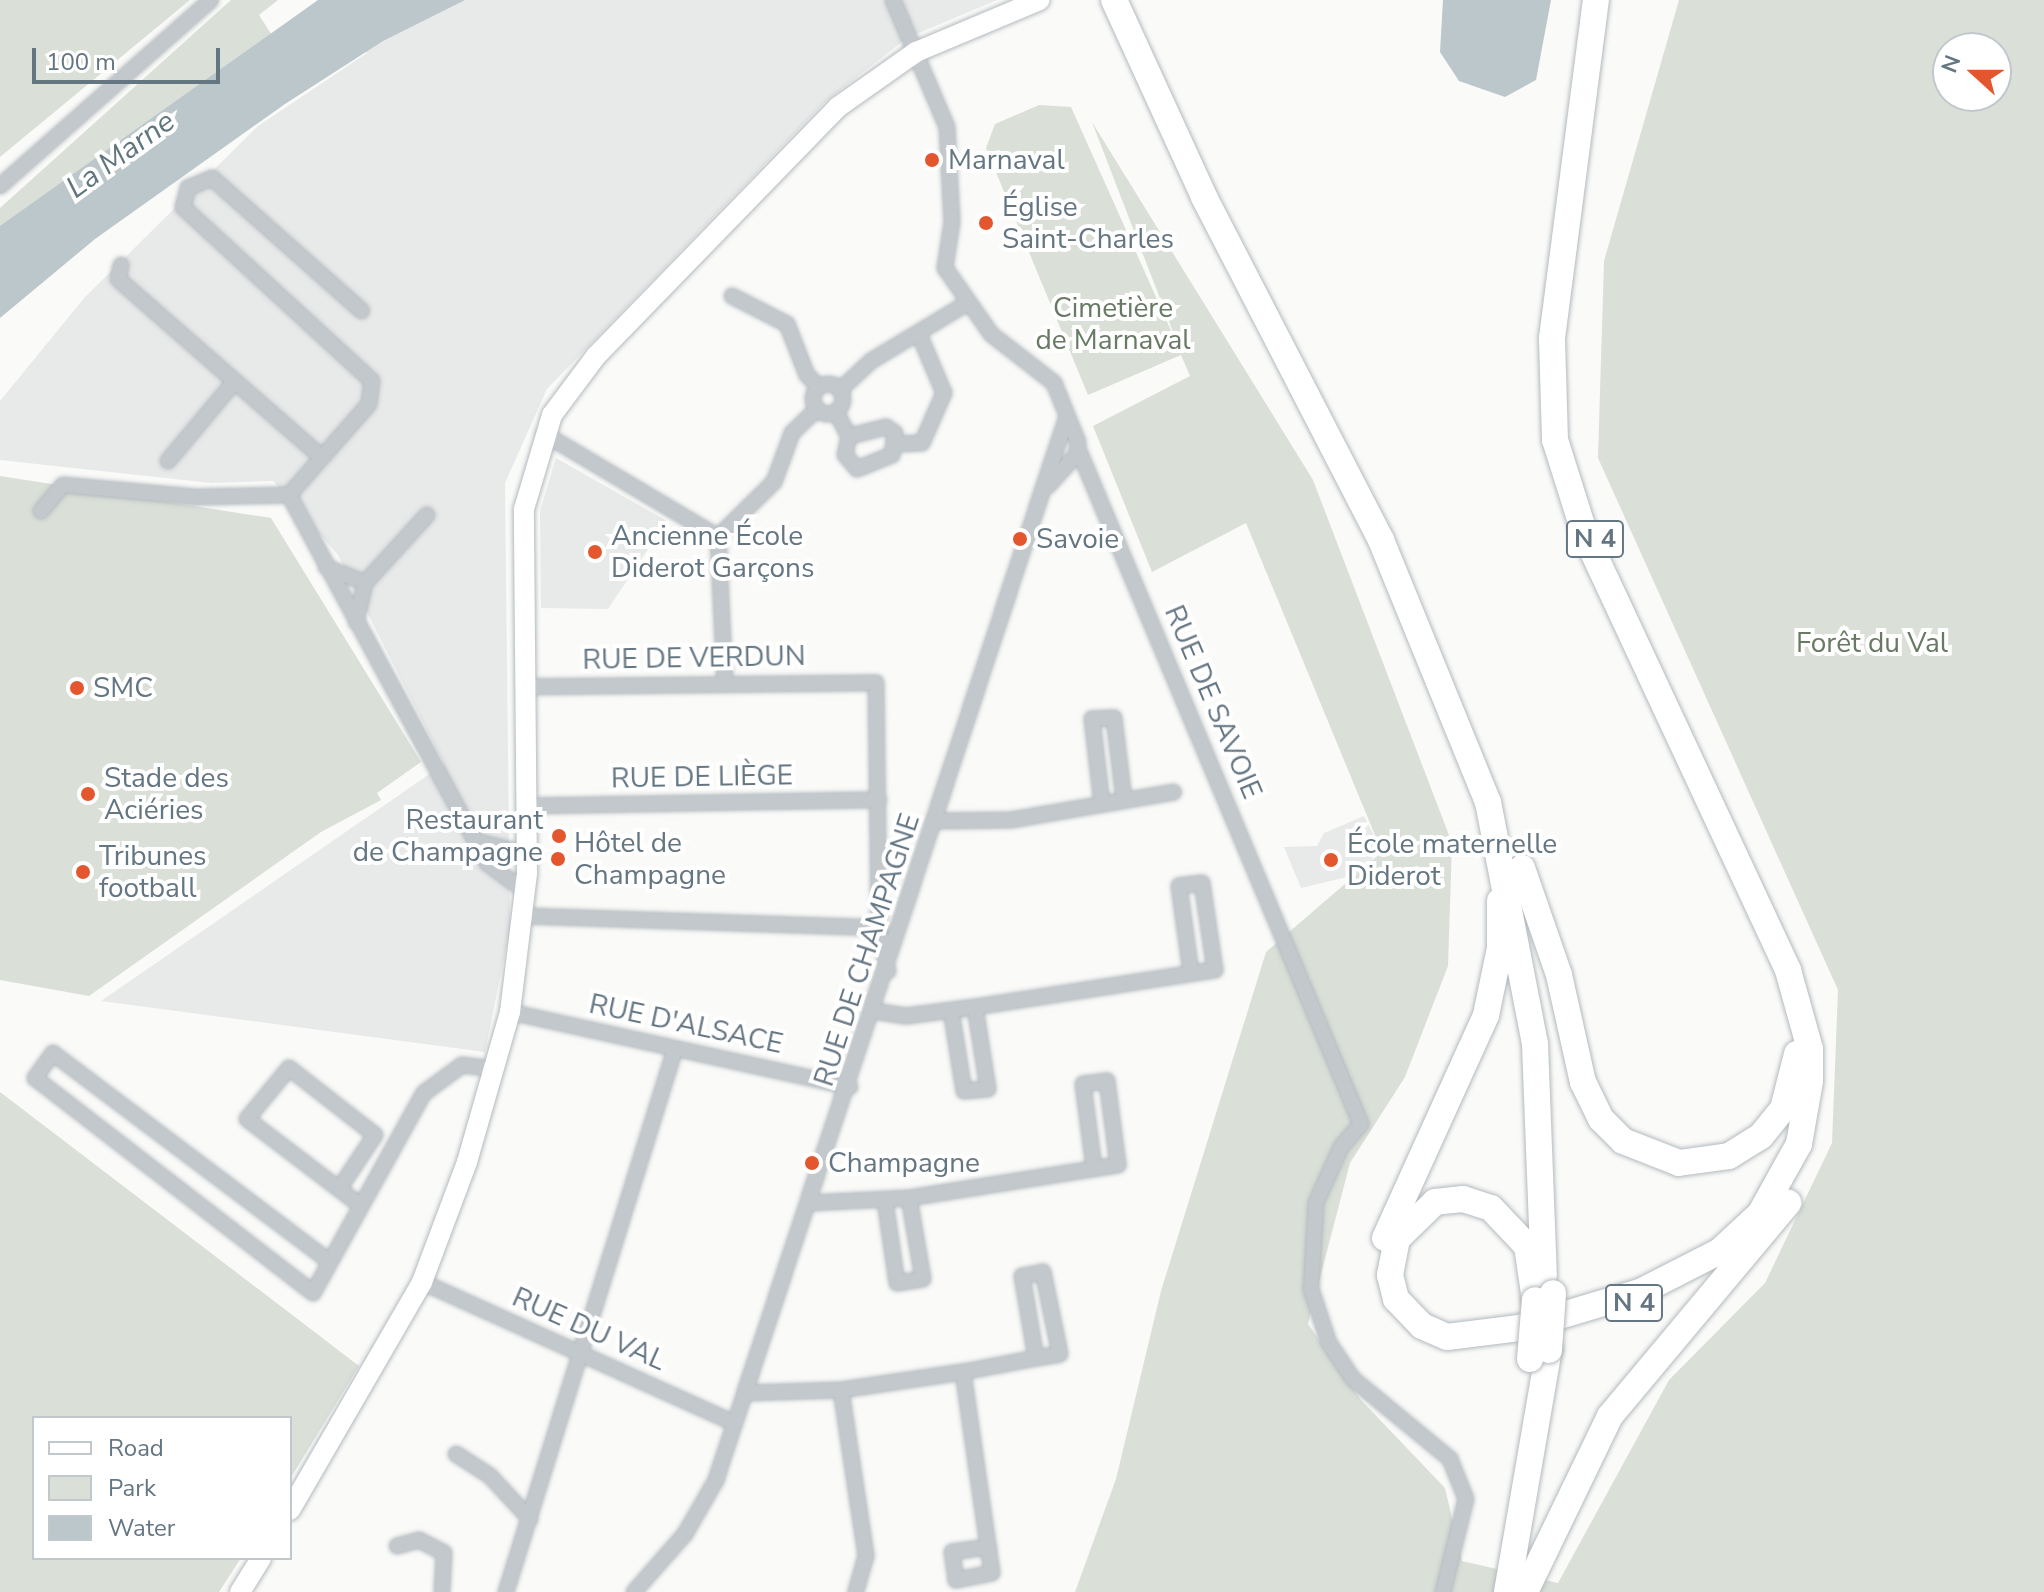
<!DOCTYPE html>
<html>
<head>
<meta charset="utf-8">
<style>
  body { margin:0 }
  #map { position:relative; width:2044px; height:1592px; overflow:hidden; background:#fafaf8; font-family:"Nunito Sans",sans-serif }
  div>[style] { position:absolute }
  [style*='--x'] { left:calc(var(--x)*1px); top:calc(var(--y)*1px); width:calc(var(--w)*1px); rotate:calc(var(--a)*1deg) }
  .built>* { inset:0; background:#e8e9e9 }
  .green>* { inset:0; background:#dadfd7 }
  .water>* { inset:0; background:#bbc7cb }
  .roads { filter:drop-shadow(0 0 2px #b3babf) drop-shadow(0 0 2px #b3babf) }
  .street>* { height:14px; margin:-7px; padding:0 7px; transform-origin:7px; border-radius:7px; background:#c3c8cc }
  .street>.ring { margin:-7px; padding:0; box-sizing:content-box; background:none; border:14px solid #c3c8cc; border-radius:50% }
  .secondary>* { height:20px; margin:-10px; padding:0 10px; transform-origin:10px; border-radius:10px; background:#fff }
  .highway>* { height:26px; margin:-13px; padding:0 13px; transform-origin:13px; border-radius:13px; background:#fff }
  .bridges { filter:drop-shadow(0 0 2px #b4b9bd) drop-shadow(0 0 2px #b4b9bd) }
  .highway-bridge>* { height:26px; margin:-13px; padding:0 13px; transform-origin:13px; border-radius:13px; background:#fff }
  .dots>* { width:22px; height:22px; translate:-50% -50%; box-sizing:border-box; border:4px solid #fff; border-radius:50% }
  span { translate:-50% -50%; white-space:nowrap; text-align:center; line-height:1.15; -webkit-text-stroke:8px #fff; paint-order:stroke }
  .shield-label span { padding:2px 6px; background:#fff; border:2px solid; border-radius:6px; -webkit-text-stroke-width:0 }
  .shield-label { font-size:26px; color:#657683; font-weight:700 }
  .poi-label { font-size:28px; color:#657683 }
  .left { translate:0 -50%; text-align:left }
  .right { translate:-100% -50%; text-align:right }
  .park-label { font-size:28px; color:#687a64 }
  .street-label { font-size:28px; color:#657683 }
  .water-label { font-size:30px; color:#60757c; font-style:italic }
  .legend { position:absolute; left:32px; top:1416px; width:260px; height:144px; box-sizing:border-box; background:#fff; border:2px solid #c1c8cd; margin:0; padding:10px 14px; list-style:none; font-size:24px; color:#657683 }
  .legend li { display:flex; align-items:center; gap:16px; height:40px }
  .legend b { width:40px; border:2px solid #c1c8cd }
  .north { position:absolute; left:1932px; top:32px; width:80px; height:80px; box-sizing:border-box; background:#fff; border:2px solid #c1c8cd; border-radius:50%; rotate:291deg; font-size:22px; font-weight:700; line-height:32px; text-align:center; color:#657683 }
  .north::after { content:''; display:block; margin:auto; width:28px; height:36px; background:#e4572e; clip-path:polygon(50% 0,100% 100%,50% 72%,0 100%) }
  .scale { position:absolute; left:32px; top:48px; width:188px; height:36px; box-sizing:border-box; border:4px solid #657683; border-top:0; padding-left:10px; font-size:24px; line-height:28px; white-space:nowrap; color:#657683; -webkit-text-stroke:6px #fff; paint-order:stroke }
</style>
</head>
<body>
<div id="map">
  <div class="built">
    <div style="clip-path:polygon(321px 0,997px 0,907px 38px,826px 101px,547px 389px,505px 483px,510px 928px,485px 1052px,101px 1001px,444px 764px,338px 555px,273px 481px,211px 483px,0 460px,0 401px,85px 297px,258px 126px,367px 53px)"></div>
    <div style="clip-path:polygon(556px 458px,667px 521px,608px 609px,541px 608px,540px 511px)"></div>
    <div style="clip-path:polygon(1364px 816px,1378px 843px,1368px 872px,1301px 888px,1284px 847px,1317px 846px,1324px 833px)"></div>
  </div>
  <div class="green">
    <div style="clip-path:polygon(0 0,190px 0,0 157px)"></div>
    <div style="clip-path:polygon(231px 0,278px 0,259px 15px,275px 40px,0 244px,0 208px)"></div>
    <div style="clip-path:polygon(evenodd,1679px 0,2044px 0,2044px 1592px,1075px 1592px,1116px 1479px,1161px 1291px,1266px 952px,1382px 852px,1246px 523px,1152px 572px,1093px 426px,1190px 376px,1181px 355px,1088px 395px,986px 148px,995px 124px,1039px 105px,1071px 107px,1181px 353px,1092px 122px,1313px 480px,1452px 843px,1448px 966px,1405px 1077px,1350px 1163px,1308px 1324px,1361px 1400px,1445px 1488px,1462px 1561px,1558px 1583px,1669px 1380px,1765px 1283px,1832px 1143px,1838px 990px,1598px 458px,1604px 261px,1679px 0,1948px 48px,1996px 48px,1996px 96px,1948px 96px,1948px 48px)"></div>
    <div style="clip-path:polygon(0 476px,271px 518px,421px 762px,377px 793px,381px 800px,321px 832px,89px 996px,0 980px)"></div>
    <div style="clip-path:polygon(0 1092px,359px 1366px,290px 1479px,290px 1418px,34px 1418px,34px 1558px,241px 1558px,219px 1592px,0 1592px)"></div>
  </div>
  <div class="water">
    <div style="clip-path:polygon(318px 0,465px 0,383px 41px,285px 104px,95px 239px,0 318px,0 226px)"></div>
    <div style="clip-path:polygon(1443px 0,1551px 0,1536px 80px,1505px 97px,1459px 81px,1440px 52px)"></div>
  </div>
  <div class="roads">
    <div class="street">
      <div style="--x:893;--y:0;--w:138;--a:67"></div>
      <div style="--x:947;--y:127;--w:95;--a:87"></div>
      <div style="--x:952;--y:222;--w:47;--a:98.7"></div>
      <div style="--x:945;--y:268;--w:80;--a:55.1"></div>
      <div style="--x:991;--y:334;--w:80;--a:37.9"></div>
      <div style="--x:1054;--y:383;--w:64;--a:67.9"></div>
      <div style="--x:1078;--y:442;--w:12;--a:95"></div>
      <div style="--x:1077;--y:454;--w:43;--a:132.2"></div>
      <div style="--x:0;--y:186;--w:281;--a:-41.4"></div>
      <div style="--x:121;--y:265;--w:14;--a:102"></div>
      <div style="--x:118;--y:279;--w:267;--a:41.2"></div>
      <div style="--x:732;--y:296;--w:62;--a:27"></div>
      <div style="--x:787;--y:324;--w:55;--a:68.6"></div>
      <div style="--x:807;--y:375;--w:17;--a:45"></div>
      <div class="ring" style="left:813px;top:384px;width:16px;height:16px"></div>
      <div style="--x:840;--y:390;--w:42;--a:-43.1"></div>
      <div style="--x:871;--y:361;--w:114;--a:-31"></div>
      <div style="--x:836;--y:412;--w:27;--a:62"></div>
      <div style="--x:849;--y:436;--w:19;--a:102"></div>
      <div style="--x:845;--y:455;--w:18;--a:49"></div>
      <div style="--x:857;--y:469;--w:38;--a:-22"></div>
      <div style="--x:892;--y:455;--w:22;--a:-82"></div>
      <div style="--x:895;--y:433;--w:11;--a:-146"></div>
      <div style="--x:886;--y:427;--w:38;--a:166"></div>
      <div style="--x:543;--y:433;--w:204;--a:30.7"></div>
      <div style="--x:895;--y:444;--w:27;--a:-2"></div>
      <div style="--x:922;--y:443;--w:55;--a:-66.3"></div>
      <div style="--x:944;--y:393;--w:64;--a:-113"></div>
      <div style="--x:1079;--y:451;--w:730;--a:67.27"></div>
      <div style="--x:1361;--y:1124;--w:30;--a:131"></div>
      <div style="--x:1341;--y:1147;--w:61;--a:114.1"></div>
      <div style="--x:1316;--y:1203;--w:86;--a:93.3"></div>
      <div style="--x:1311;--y:1289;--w:57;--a:71.6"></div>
      <div style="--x:1329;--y:1343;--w:43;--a:56.3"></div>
      <div style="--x:1353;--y:1379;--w:126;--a:39.5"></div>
      <div style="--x:1450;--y:1459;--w:43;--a:68.2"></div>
      <div style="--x:1466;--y:1499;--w:96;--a:103.9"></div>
      <div style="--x:168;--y:461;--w:104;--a:-50.1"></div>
      <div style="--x:289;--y:495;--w:121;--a:-48.7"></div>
      <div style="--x:369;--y:404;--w:23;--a:-83"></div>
      <div style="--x:372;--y:381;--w:257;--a:-137.4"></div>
      <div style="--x:183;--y:207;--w:20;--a:-75"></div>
      <div style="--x:188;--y:188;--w:26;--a:-23"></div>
      <div style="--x:212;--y:178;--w:200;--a:41.6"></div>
      <div style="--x:289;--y:495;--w:418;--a:61.7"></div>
      <div style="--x:487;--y:863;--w:49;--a:36.6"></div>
      <div style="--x:41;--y:511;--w:34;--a:-50"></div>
      <div style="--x:63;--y:485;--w:133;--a:5.2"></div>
      <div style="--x:195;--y:497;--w:94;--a:-1.2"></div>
      <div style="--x:326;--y:567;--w:42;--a:22.3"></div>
      <div style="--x:365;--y:583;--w:92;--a:-47.6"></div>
      <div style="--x:356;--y:622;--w:40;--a:-77"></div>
      <div style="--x:725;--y:684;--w:147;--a:-92.7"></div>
      <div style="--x:718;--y:537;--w:78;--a:-44.5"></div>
      <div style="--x:774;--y:482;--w:52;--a:-69.8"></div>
      <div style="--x:792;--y:433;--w:35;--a:-44"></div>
      <div style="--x:525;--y:687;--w:351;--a:-0.7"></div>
      <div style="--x:876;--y:683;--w:245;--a:89.3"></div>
      <div style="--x:879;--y:928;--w:44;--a:78.2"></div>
      <div style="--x:1102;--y:804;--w:86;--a:-96.7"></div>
      <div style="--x:1092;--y:719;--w:22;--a:-3"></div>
      <div style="--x:1114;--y:718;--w:83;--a:83"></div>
      <div style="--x:527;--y:806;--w:352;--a:-1"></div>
      <div style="--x:936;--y:821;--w:75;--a:-0.8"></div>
      <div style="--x:1011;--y:820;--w:165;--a:-9.7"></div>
      <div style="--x:479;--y:842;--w:49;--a:14"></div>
      <div style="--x:524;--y:916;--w:355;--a:1.9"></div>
      <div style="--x:951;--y:1010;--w:82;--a:80.9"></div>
      <div style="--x:964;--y:1091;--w:24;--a:-5"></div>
      <div style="--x:988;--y:1089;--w:83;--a:-99"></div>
      <div style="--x:874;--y:1011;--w:32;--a:9"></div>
      <div style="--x:906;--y:1016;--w:70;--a:-7.4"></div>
      <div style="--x:975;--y:1007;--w:243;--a:-8.8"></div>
      <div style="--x:1215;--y:970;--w:88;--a:-98.5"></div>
      <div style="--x:1202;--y:883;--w:23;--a:173"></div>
      <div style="--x:1179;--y:886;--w:88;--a:82.1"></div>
      <div style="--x:510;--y:1012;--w:348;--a:12.4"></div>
      <div style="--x:339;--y:1189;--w:65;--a:-56.3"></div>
      <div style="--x:375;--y:1135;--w:109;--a:-142.1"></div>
      <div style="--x:289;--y:1068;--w:66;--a:129.5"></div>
      <div style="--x:247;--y:1119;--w:143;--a:37.3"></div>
      <div style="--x:909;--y:1198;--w:212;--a:-9"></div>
      <div style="--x:1118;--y:1165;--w:85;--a:-97.5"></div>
      <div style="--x:1107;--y:1081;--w:24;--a:173"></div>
      <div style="--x:1083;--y:1084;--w:85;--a:82.5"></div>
      <div style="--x:810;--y:1203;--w:99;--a:-2.9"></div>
      <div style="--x:909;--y:1198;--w:82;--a:80.2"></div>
      <div style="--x:923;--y:1279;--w:26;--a:171"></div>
      <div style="--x:897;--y:1283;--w:83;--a:-98.3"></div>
      <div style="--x:330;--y:1262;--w:347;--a:-143"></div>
      <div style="--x:53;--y:1053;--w:31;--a:126"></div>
      <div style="--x:35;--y:1078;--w:351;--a:37.7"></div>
      <div style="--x:313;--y:1293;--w:229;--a:-61"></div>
      <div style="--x:424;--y:1093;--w:47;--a:-36.4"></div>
      <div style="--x:462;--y:1065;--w:34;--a:7"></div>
      <div style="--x:422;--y:1282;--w:343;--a:24.3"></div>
      <div style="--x:963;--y:1372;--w:203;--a:81.8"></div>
      <div style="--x:992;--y:1573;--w:37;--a:169"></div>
      <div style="--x:956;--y:1580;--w:28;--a:-98"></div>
      <div style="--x:952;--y:1552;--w:37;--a:-8"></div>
      <div style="--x:841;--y:1390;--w:168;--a:81.4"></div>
      <div style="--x:866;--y:1556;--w:37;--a:106"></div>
      <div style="--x:745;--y:1393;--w:96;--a:-1.8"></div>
      <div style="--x:841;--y:1390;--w:123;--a:-8.4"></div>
      <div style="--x:963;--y:1372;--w:74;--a:-10.9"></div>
      <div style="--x:1036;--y:1358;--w:24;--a:-9"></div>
      <div style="--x:1060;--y:1354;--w:84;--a:-101.7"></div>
      <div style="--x:1043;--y:1272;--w:21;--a:169"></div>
      <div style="--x:1022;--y:1276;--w:83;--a:80.3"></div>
      <div style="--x:456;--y:1454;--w:40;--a:32.9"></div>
      <div style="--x:490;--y:1476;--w:59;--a:47.1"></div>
      <div style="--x:397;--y:1546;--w:23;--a:-15"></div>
      <div style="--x:419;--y:1540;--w:28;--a:27"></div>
      <div style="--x:444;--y:1553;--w:39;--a:93"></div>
      <div style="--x:506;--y:1592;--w:569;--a:-72.71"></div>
      <div style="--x:634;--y:1592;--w:77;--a:-48.7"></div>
      <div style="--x:685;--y:1534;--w:62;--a:-60.1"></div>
      <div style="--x:716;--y:1480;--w:1117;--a:-71.74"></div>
    </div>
    <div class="secondary">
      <div style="--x:290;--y:1510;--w:263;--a:-59.9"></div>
      <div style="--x:422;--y:1282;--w:128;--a:-69.4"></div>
      <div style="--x:467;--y:1162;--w:156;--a:-74"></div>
      <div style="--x:510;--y:1012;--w:140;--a:-83"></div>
      <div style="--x:527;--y:873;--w:364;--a:-90.5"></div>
      <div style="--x:524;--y:509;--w:98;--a:-73.4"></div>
      <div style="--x:552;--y:415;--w:74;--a:-53.3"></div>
      <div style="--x:596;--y:356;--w:347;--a:-45.8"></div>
      <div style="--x:838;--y:107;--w:95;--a:-35.2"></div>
      <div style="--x:916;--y:52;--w:134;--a:-22.8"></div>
      <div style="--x:240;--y:1592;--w:40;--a:-58"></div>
    </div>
    <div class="highway">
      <div style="--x:1114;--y:0;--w:217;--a:65.4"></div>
      <div style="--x:1204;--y:197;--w:386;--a:62.7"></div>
      <div style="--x:1381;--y:540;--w:283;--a:67.8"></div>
      <div style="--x:1488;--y:802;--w:247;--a:79"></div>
      <div style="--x:1535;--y:1044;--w:231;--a:87.8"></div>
      <div style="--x:1522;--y:868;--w:113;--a:70.9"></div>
      <div style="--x:1559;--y:975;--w:110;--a:77.4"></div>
      <div style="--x:1583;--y:1082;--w:41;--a:64.1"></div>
      <div style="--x:1601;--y:1119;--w:31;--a:45"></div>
      <div style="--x:1623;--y:1141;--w:60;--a:21.4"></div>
      <div style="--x:1679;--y:1163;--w:50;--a:-8"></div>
      <div style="--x:1729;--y:1156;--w:38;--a:-32"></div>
      <div style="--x:1761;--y:1136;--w:35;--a:-51"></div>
      <div style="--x:1783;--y:1109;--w:57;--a:-75.7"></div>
      <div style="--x:1385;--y:1238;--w:245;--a:-65.6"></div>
      <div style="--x:1486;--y:1015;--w:68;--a:-78.2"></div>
      <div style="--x:1500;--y:948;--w:47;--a:-90"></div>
      <div style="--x:1535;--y:1300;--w:55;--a:-98.4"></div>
      <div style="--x:1527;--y:1246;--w:52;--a:-133.5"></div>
      <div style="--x:1491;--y:1208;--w:29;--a:-162"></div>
      <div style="--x:1463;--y:1199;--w:28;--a:174"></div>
      <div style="--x:1435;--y:1202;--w:53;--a:135.8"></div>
      <div style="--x:1397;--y:1239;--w:37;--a:101"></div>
      <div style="--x:1390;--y:1275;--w:25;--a:76"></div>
      <div style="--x:1396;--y:1299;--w:37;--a:46"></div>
      <div style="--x:1422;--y:1326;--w:27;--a:24"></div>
      <div style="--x:1447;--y:1337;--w:73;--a:-7.1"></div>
      <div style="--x:1519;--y:1328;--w:126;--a:-16.6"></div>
      <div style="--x:1640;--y:1292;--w:90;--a:-27.1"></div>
      <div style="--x:1720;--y:1251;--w:54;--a:-42.8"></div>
      <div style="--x:1760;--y:1214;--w:80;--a:-60.9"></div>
      <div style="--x:1799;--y:1144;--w:64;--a:-80.1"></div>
      <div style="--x:1810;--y:1081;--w:32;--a:-90"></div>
      <div style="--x:1810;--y:1049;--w:82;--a:-105.6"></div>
      <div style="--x:1788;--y:970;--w:480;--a:-115"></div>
      <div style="--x:1585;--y:535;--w:100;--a:-107.5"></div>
      <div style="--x:1555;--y:440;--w:102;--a:-91.7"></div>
      <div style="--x:1552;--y:338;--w:341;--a:-82.6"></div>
      <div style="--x:1507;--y:1592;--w:246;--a:-80.2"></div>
      <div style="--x:1525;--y:1592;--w:195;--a:-64.2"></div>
      <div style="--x:1610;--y:1416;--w:278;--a:-50.1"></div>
    </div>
  </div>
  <div class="bridges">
    <div class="highway-bridge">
      <div style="--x:1549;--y:1350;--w:57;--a:-86"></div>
      <div style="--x:1530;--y:1359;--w:59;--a:-85.2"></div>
    </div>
  </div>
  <div class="dots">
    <div style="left:932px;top:160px;background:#e4572e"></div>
    <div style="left:986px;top:223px;background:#e4572e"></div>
    <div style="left:1020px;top:539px;background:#e4572e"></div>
    <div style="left:595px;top:552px;background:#e4572e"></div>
    <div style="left:77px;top:688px;background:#e4572e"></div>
    <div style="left:88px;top:794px;background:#e4572e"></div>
    <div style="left:559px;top:836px;background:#e4572e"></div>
    <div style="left:558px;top:859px;background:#e4572e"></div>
    <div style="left:1331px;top:860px;background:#e4572e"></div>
    <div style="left:83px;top:872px;background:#e4572e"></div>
    <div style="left:812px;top:1163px;background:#e4572e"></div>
  </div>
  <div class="shield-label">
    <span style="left:1595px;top:539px">N 4</span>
    <span style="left:1634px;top:1303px">N 4</span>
  </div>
  <div class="poi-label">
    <span class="left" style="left:948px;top:160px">Marnaval</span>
    <span class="left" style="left:1002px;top:223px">Église<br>Saint-Charles</span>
    <span class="left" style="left:611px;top:552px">Ancienne École<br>Diderot Garçons</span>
    <span class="left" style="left:1036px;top:539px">Savoie</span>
    <span class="left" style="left:93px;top:688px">SMC</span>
    <span class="left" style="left:104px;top:794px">Stade des<br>Aciéries</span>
    <span class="right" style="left:543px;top:836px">Restaurant<br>de Champagne</span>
    <span class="left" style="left:574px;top:859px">Hôtel de<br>Champagne</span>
    <span class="left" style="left:1347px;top:860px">École maternelle<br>Diderot</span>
    <span class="left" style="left:99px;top:872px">Tribunes<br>football</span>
    <span class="left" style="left:828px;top:1163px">Champagne</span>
  </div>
  <div class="park-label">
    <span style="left:1113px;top:324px">Cimetière<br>de Marnaval</span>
    <span style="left:1872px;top:643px">Forêt du Val</span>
  </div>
  <div class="street-label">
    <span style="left:694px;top:658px;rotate:-1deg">RUE DE VERDUN</span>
    <span style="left:1213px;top:702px;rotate:67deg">RUE DE SAVOIE</span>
    <span style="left:702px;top:777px;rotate:-1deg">RUE DE LIÈGE</span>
    <span style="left:867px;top:950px;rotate:-72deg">RUE DE CHAMPAGNE</span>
    <span style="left:686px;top:1024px;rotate:12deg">RUE D'ALSACE</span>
    <span style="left:589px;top:1329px;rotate:24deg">RUE DU VAL</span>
  </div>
  <div class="water-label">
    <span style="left:121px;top:155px;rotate:-36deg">La Marne</span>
  </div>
  <ul class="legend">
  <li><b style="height:10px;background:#fff"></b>Road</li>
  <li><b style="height:22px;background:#dadfd7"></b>Park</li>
  <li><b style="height:22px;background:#bbc7cb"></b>Water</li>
  </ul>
  <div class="north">N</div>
  <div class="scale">100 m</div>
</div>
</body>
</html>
